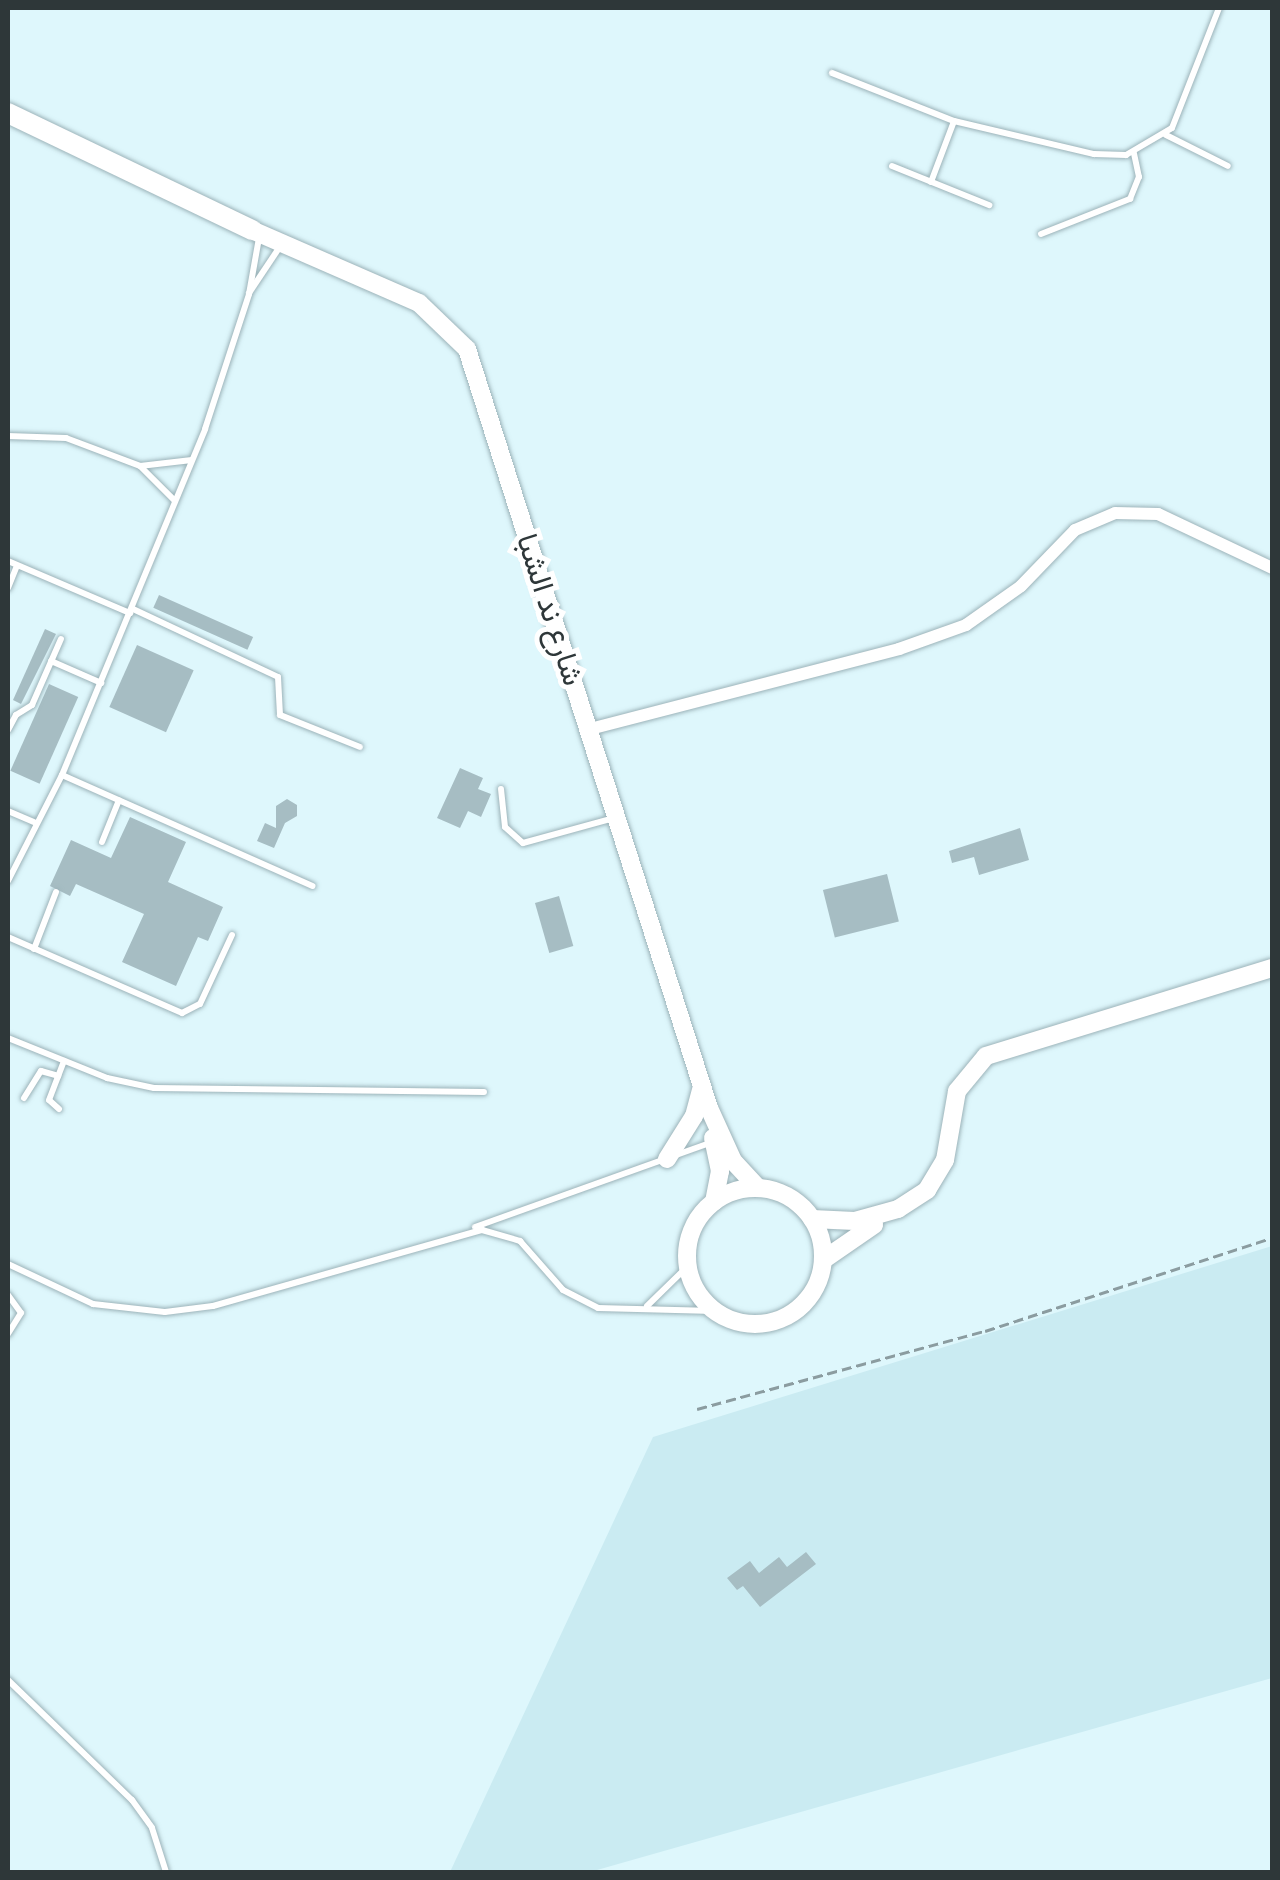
<!DOCTYPE html>
<html>
<head>
<meta charset="utf-8">
<style>
  body { margin:0 }
  #map { position:relative; width:1280px; height:1880px; overflow:hidden; background:#def7fc; font-family:"Exo 2",Vazirmatn,sans-serif }
  div>[style] { position:absolute }
  [style*='--x'] { left:calc(var(--x)*1px); top:calc(var(--y)*1px); width:calc(var(--w)*1px); rotate:calc(var(--a)*1deg) }
  .built>* { inset:0; background:#caebf2 }
  .building>* { inset:0; background:#a6bdc3; transform-origin:0 0 }
  .path>* { height:2.5px; margin-top:-1.25px; transform-origin:0; background:repeating-linear-gradient(90deg,#8b9ca0 0 10px,transparent 0 15px) }
  .roads { filter:drop-shadow(0 0 2px #9cb3b9) drop-shadow(0 0 2px #9cb3b9) }
  .service>* { height:6px; margin:-3px; padding:0 3px; transform-origin:3px; border-radius:3px; background:#fff }
  .minor>* { height:12px; margin:-6px; padding:0 6px; transform-origin:6px; border-radius:6px; background:#fff }
  .secondary>* { height:18px; margin:-9px; padding:0 9px; transform-origin:9px; border-radius:9px; background:#fff }
  .secondary>.ring { margin:-9px; padding:0; box-sizing:content-box; background:none; border:18px solid #fff; border-radius:50% }
  .primary>* { height:20px; margin:-10px; padding:0 10px; transform-origin:10px; border-radius:10px; background:#fff }
  span { translate:-50% -50%; white-space:nowrap; text-align:center; line-height:1.15; -webkit-text-stroke:10px #fff; paint-order:stroke }
  .street-label { font-size:30px; color:#2e3739 }
  .frame { position:absolute; inset:0; border:10px solid #2e3739; pointer-events:none }
</style>
</head>
<body>
<div id="map">
  <div class="built">
    <div style="clip-path:polygon(1272px 1246px,1272px 1678px,590px 1872px,450px 1872px,653px 1437px)"></div>
  </div>
  <div class="building">
    <div style="left:159px;top:595px;width:103px;height:14px;rotate:24deg"></div>
    <div style="clip-path:polygon(45px 629px,56px 634px,21px 704px,13px 700px)"></div>
    <div style="left:137px;top:645px;width:62px;height:68px;rotate:24deg"></div>
    <div style="left:49px;top:684px;width:32px;height:95px;rotate:24deg"></div>
    <div style="clip-path:polygon(460px 768px,483px 778px,478px 789px,491px 794px,481px 817px,468px 811px,460px 828px,437px 818px)"></div>
    <div style="clip-path:polygon(287px 799px,297px 805px,297px 816px,285px 823px,274px 848px,257px 841px,265px 823px,276px 828px,276px 806px)"></div>
    <div style="clip-path:polygon(130px 817px,186px 842px,168px 882px,223px 907px,208px 941px,198px 937px,176px 986px,122px 962px,144px 914px,76px 884px,70px 896px,50px 886px,71px 840px,111px 858px)"></div>
    <div style="clip-path:polygon(1020px 828px,1029px 860px,979px 875px,974px 857px,952px 863px,949px 851px)"></div>
    <div style="left:887px;top:874px;width:49px;height:66px;rotate:76deg"></div>
    <div style="left:559px;top:896px;width:52px;height:25px;rotate:74deg"></div>
    <div style="clip-path:polygon(806px 1552px,816px 1564px,760px 1607px,743px 1586px,737px 1590px,727px 1578px,750px 1561px,759px 1573px,779px 1557px,787px 1567px)"></div>
  </div>
  <div class="path">
    <div style="--x:697;--y:1409;--w:298;--a:-15.2"></div>
    <div style="--x:985;--y:1331;--w:302;--a:-18"></div>
  </div>
  <div class="roads">
    <div class="service">
      <div style="--x:832;--y:73;--w:131;--a:21.5"></div>
      <div style="--x:954;--y:121;--w:144;--a:13.3"></div>
      <div style="--x:1094;--y:154;--w:32;--a:2"></div>
      <div style="--x:1126;--y:155;--w:53;--a:-30.4"></div>
      <div style="--x:1172;--y:128;--w:129;--a:-68.6"></div>
      <div style="--x:1166;--y:135;--w:69;--a:26.6"></div>
      <div style="--x:892;--y:166;--w:105;--a:21.9"></div>
      <div style="--x:931;--y:182;--w:65;--a:-69.3"></div>
      <div style="--x:1041;--y:234;--w:96;--a:-21.5"></div>
      <div style="--x:1130;--y:199;--w:24;--a:-68"></div>
      <div style="--x:1139;--y:177;--w:25;--a:-102"></div>
      <div style="--x:249;--y:293;--w:58;--a:-56.3"></div>
      <div style="--x:8;--y:436;--w:58;--a:2"></div>
      <div style="--x:66;--y:438;--w:79;--a:20.7"></div>
      <div style="--x:140;--y:466;--w:52;--a:-6.6"></div>
      <div style="--x:141;--y:467;--w:48;--a:45"></div>
      <div style="--x:8;--y:561;--w:133;--a:23.1"></div>
      <div style="--x:8;--y:588;--w:24;--a:-68"></div>
      <div style="--x:133;--y:609;--w:160;--a:25.1"></div>
      <div style="--x:278;--y:677;--w:38;--a:87"></div>
      <div style="--x:280;--y:715;--w:86;--a:21.8"></div>
      <div style="--x:51;--y:661;--w:55;--a:23.7"></div>
      <div style="--x:8;--y:730;--w:17;--a:-62"></div>
      <div style="--x:16;--y:715;--w:19;--a:-32"></div>
      <div style="--x:32;--y:705;--w:72;--a:-66.3"></div>
      <div style="--x:62;--y:775;--w:274;--a:23.9"></div>
      <div style="--x:501;--y:789;--w:38;--a:84"></div>
      <div style="--x:505;--y:827;--w:24;--a:42"></div>
      <div style="--x:523;--y:843;--w:94;--a:-15.4"></div>
      <div style="--x:8;--y:811;--w:28;--a:23"></div>
      <div style="--x:102;--y:842;--w:45;--a:-68"></div>
      <div style="--x:8;--y:881;--w:119;--a:-63"></div>
      <div style="--x:62;--y:775;--w:374;--a:-67.5"></div>
      <div style="--x:205;--y:429;--w:142;--a:-71.9"></div>
      <div style="--x:249;--y:294;--w:57;--a:-79.9"></div>
      <div style="--x:8;--y:937;--w:190;--a:23.6"></div>
      <div style="--x:182;--y:1013;--w:20;--a:-27"></div>
      <div style="--x:200;--y:1004;--w:76;--a:-65.1"></div>
      <div style="--x:34;--y:949;--w:61;--a:-68.9"></div>
      <div style="--x:8;--y:1038;--w:107;--a:22"></div>
      <div style="--x:107;--y:1078;--w:48;--a:12"></div>
      <div style="--x:154;--y:1088;--w:330;--a:0.7"></div>
      <div style="--x:24;--y:1098;--w:32;--a:-58"></div>
      <div style="--x:41;--y:1071;--w:18;--a:16"></div>
      <div style="--x:59;--y:1109;--w:13;--a:-138"></div>
      <div style="--x:49;--y:1100;--w:42;--a:-69"></div>
      <div style="--x:475;--y:1227;--w:253;--a:-19.7"></div>
      <div style="--x:8;--y:1264;--w:94;--a:25.2"></div>
      <div style="--x:93;--y:1304;--w:72;--a:6.3"></div>
      <div style="--x:165;--y:1312;--w:48;--a:-7.1"></div>
      <div style="--x:213;--y:1306;--w:280;--a:-15.8"></div>
      <div style="--x:482;--y:1230;--w:40;--a:16"></div>
      <div style="--x:520;--y:1241;--w:65;--a:48.7"></div>
      <div style="--x:563;--y:1290;--w:39;--a:27"></div>
      <div style="--x:598;--y:1308;--w:116;--a:1.5"></div>
      <div style="--x:8;--y:1295;--w:22;--a:54"></div>
      <div style="--x:21;--y:1313;--w:25;--a:122"></div>
      <div style="--x:647;--y:1306;--w:56;--a:-44.3"></div>
      <div style="--x:8;--y:1680;--w:173;--a:44.1"></div>
      <div style="--x:132;--y:1800;--w:34;--a:54"></div>
      <div style="--x:152;--y:1828;--w:46;--a:72.3"></div>
    </div>
    <div class="minor">
      <div style="--x:590;--y:729;--w:319;--a:-14.5"></div>
      <div style="--x:899;--y:649;--w:71;--a:-19.7"></div>
      <div style="--x:966;--y:625;--w:67;--a:-35.3"></div>
      <div style="--x:1021;--y:586;--w:78;--a:-46"></div>
      <div style="--x:1075;--y:530;--w:43;--a:-23"></div>
      <div style="--x:1115;--y:513;--w:43;--a:1.3"></div>
      <div style="--x:1158;--y:514;--w:126;--a:25.3"></div>
    </div>
    <div class="secondary">
      <div style="--x:252;--y:230;--w:182;--a:23.6"></div>
      <div style="--x:419;--y:303;--w:66;--a:43.8"></div>
      <div style="--x:467;--y:349;--w:797;--a:72.32"></div>
      <div style="--x:709;--y:1108;--w:58;--a:65.6"></div>
      <div style="--x:733;--y:1161;--w:37;--a:47"></div>
      <div style="--x:713;--y:1138;--w:34;--a:78"></div>
      <div style="--x:720;--y:1171;--w:31;--a:101"></div>
      <div style="--x:667;--y:1159;--w:51;--a:-57.9"></div>
      <div style="--x:694;--y:1116;--w:31;--a:-75"></div>
      <div class="ring" style="left:687px;top:1188px;width:118px;height:118px"></div>
      <div style="--x:812;--y:1219;--w:43;--a:2.7"></div>
      <div style="--x:855;--y:1221;--w:45;--a:-15.6"></div>
      <div style="--x:898;--y:1209;--w:35;--a:-33"></div>
      <div style="--x:927;--y:1190;--w:35;--a:-59"></div>
      <div style="--x:945;--y:1160;--w:70;--a:-80.1"></div>
      <div style="--x:957;--y:1091;--w:45;--a:-50.4"></div>
      <div style="--x:986;--y:1056;--w:299;--a:-17.1"></div>
      <div style="--x:823;--y:1260;--w:62;--a:-34.5"></div>
    </div>
    <div class="primary">
      <div style="--x:8;--y:113;--w:271;--a:25.6"></div>
    </div>
  </div>
  <div class="street-label">
    <span style="left:552px;top:609px;rotate:72deg">شارع ند الشبا</span>
  </div>
  <div class="frame"></div>
</div>
</body>
</html>
